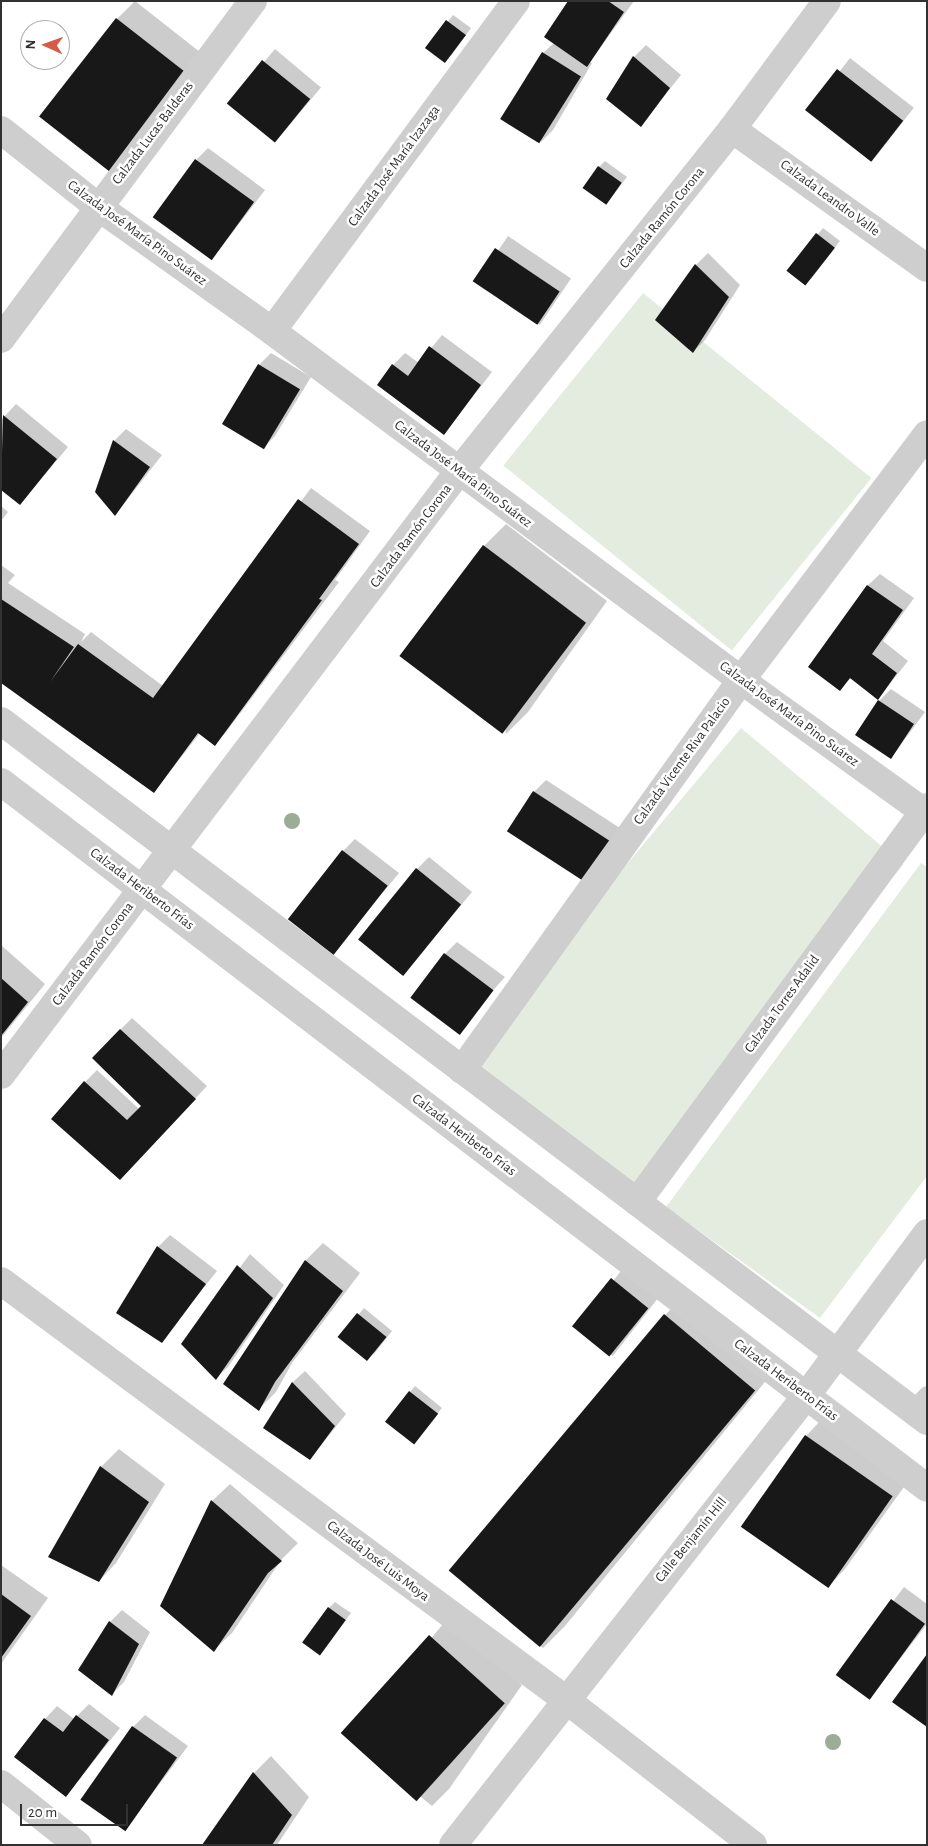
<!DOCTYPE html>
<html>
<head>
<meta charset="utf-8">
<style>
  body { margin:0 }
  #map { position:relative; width:928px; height:1846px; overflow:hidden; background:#fff; font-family:"Alegreya Sans",sans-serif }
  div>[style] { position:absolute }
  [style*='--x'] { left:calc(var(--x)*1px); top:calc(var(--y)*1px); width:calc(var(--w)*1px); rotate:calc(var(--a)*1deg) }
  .green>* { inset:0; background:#e4ece0; transform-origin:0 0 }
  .shadow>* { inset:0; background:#0003; transform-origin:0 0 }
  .building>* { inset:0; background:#181818; transform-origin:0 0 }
  .service>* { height:16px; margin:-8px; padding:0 8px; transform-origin:8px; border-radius:8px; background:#cecece }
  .minor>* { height:28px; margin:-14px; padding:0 14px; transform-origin:14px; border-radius:14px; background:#cecece }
  .tertiary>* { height:28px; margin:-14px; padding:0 14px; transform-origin:14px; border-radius:14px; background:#cecece }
  .trees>* { width:16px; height:16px; margin:-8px; border-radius:50%; background:#9cac97 }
  span { translate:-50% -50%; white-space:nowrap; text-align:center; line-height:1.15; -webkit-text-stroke:5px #fff; paint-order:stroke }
  .street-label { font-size:14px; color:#313131 }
  .frame { position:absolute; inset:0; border:2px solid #313131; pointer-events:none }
  .north { position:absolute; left:20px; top:20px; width:50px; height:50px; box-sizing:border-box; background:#fff; border:1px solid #adadad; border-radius:50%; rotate:272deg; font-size:14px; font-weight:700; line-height:20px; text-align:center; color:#313131 }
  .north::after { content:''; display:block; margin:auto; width:18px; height:22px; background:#d55b45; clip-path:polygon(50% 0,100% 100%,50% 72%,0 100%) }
  .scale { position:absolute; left:20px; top:1804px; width:108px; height:22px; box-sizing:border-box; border:2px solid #313131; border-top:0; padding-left:6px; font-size:15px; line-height:18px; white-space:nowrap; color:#313131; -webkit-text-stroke:4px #fff; paint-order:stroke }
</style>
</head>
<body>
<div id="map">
  <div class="green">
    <div style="left:643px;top:293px;width:294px;height:222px;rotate:39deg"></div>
    <div style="left:741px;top:728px;width:212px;height:432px;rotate:40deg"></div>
    <div style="clip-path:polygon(921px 863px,927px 867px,927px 1176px,820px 1318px,666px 1207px)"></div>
  </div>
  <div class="shadow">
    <div style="clip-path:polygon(135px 1px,205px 56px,129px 154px,42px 117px,117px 19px)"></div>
    <div style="clip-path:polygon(570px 1px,634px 1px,590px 62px,592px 63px,553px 130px,541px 142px,543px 53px,554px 43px)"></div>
    <div style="clip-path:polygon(453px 15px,471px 28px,451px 56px,428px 48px)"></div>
    <div style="clip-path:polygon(646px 45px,681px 75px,641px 125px,634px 57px)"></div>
    <div style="left:275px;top:49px;width:60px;height:72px;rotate:40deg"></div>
    <div style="left:850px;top:58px;width:81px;height:68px;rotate:38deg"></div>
    <div style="clip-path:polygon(208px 148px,265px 190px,212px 259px,196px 160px)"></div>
    <div style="clip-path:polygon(605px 161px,627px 177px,607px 203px,599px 167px)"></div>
    <div style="clip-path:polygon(823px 228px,840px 241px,811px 279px,788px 271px)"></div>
    <div style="left:508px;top:236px;width:76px;height:56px;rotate:34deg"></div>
    <div style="clip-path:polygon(708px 253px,740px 285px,705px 340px,693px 352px,696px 265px)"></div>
    <div style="clip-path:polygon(442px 335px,492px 372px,444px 434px,393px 365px,405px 353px,419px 363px)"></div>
    <div style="clip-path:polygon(271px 353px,311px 377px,275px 436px,263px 448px,259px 365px)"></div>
    <div style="clip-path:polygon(16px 404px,68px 447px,20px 504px,1px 488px,1px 420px)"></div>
    <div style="clip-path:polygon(126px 429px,162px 455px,116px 514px,96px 492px,114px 441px)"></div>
    <div style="clip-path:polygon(311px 488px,370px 531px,335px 580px,339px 582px,226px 732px,214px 744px,200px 733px,154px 792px,1px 682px,1px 565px,15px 575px,8px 583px,85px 634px,81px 642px,91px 632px,163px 686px)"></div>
    <div style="clip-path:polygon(1px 506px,8px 512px,1px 521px)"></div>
    <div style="clip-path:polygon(506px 524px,607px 601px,528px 712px,506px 734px,484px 546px)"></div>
    <div style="clip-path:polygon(880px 574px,914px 598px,883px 641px,908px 661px,878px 699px,851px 678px,839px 689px,867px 586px)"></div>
    <div style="clip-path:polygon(891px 689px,925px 712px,891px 758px,879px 701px)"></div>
    <div style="clip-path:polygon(546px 780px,623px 830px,594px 868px,534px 792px)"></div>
    <div style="clip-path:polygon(355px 839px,399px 873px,333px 953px,343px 851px)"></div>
    <div style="clip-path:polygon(429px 857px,472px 892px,403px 975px,417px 869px)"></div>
    <div style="clip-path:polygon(457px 942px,505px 977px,456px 1032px,445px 954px)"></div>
    <div style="clip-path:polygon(1px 945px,45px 984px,1px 1038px)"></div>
    <div style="clip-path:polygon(132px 1018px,207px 1086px,132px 1166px,85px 1082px,97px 1070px,139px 1109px,142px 1106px,120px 1030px)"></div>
    <div style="clip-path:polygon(170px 1235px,217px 1271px,161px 1341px,158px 1247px)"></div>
    <div style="clip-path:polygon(323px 1243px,360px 1273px,292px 1363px,276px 1392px,258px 1410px,224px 1384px,306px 1260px)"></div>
    <div style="clip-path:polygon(250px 1254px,284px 1285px,228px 1367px,216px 1378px,182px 1344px)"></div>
    <div style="left:624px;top:1267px;width:46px;height:77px;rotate:38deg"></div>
    <div style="clip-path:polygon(687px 1293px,777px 1367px,565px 1626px,543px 1648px,453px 1573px,665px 1315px)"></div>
    <div style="clip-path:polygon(364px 1308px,392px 1331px,374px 1354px,340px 1337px)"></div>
    <div style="clip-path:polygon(305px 1371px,346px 1414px,310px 1459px,265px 1428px,293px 1382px)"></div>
    <div style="clip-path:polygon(415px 1386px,442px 1408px,413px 1443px,410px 1392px)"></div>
    <div style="clip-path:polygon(823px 1418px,909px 1480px,845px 1569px,828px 1587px,806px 1436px)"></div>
    <div style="clip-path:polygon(119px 1449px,165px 1484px,116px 1563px,99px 1581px,50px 1557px,101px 1467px)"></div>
    <div style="clip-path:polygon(230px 1484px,298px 1543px,281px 1560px,232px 1633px,214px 1650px,162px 1606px,212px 1501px)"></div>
    <div style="clip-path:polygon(1px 1565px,48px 1598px,1px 1664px)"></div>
    <div style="clip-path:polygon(904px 1587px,927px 1604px,927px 1624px,870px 1698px,837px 1675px)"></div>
    <div style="clip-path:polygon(335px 1602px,351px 1613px,321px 1654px,329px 1608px)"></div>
    <div style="clip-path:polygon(122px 1610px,150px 1632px,124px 1682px,112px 1694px,110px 1622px)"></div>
    <div style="clip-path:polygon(448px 1618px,522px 1685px,449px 1789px,432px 1806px,348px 1738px)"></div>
    <div style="clip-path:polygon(89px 1704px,120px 1728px,66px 1796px,45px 1719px,57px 1706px,74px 1719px)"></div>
    <div style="clip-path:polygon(145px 1715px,188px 1746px,125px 1830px,133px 1727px)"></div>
    <div style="clip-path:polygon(271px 1756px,309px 1797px,277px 1845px,204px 1845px,254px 1773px)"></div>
  </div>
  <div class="building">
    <div style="clip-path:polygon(568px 1px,608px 1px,624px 12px,587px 67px,544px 37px)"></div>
    <div style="left:116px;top:18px;width:91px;height:125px;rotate:38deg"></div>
    <div style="left:446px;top:20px;width:25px;height:35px;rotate:37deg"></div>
    <div style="left:542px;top:52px;width:46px;height:79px;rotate:32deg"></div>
    <div style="clip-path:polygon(633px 56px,670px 88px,641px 127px,606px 99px)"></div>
    <div style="left:262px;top:60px;width:62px;height:56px;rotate:39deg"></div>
    <div style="left:837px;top:69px;width:84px;height:52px;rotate:38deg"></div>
    <div style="left:195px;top:159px;width:73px;height:72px;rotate:36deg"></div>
    <div style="left:598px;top:166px;width:29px;height:27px;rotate:35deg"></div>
    <div style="left:816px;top:233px;width:24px;height:48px;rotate:38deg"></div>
    <div style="left:495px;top:248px;width:78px;height:40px;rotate:34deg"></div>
    <div style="clip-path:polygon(695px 264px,729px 297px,693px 353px,655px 320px)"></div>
    <div style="clip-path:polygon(429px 346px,481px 385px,444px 435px,377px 385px,392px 364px,408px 376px)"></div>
    <div style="left:258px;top:364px;width:49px;height:70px;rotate:31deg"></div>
    <div style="clip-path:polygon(3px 415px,57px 459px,20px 505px,1px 490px)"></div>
    <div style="clip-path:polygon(113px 440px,150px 467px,115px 516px,95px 492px)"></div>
    <div style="clip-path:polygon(298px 499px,359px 544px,319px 599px,322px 600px,215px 746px,198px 733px,154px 793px,1px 683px,1px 599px,74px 647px,50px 682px,78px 644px,153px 698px)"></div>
    <div style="left:483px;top:545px;width:129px;height:139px;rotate:37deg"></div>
    <div style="clip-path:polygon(867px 585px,903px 610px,872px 654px,897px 673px,878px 700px,914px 724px,891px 759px,855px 735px,878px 700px,850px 678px,840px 691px,808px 667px)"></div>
    <div style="left:533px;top:791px;width:94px;height:48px;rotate:33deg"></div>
    <div style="left:342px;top:850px;width:58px;height:88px;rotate:38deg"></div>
    <div style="left:416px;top:868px;width:58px;height:92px;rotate:39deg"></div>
    <div style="left:444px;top:953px;width:62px;height:56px;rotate:37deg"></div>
    <div style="clip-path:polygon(1px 978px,28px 1002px,1px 1036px)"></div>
    <div style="clip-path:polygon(120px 1029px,196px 1099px,120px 1180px,51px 1119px,84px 1081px,127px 1120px,141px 1106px,92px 1058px)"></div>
    <div style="clip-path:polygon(157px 1246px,206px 1284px,162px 1343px,116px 1313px)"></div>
    <div style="clip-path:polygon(305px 1260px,343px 1291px,275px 1382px,259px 1411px,223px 1384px)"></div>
    <div style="clip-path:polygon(237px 1265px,273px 1298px,216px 1380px,181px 1344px)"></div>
    <div style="left:611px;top:1278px;width:48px;height:62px;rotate:39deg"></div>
    <div style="left:357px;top:1313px;width:38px;height:31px;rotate:39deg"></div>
    <div style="left:664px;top:1314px;width:119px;height:335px;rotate:40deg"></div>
    <div style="clip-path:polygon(292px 1382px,335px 1426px,310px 1460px,263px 1428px)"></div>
    <div style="left:409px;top:1391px;width:37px;height:39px;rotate:38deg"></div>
    <div style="left:805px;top:1435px;width:107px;height:112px;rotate:35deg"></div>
    <div style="clip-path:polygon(100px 1466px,149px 1502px,99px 1582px,48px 1557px)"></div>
    <div style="clip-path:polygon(211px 1500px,282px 1561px,268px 1573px,214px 1652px,160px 1606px)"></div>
    <div style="clip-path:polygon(1px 1594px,31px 1616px,1px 1658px)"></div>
    <div style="left:891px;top:1599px;width:42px;height:94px;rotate:36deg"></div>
    <div style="left:328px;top:1607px;width:22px;height:44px;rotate:36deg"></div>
    <div style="clip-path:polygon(109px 1621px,139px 1644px,112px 1696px,78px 1670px)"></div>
    <div style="left:429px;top:1635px;width:102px;height:132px;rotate:42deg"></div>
    <div style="clip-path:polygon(927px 1654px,927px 1727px,892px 1702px)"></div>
    <div style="clip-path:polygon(76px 1715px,109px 1740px,66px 1797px,14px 1757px,44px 1718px,63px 1732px)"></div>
    <div style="left:132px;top:1726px;width:55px;height:90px;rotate:35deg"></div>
    <div style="clip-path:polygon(253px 1772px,292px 1815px,272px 1845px,202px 1845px)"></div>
  </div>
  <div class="service">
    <div style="--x:912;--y:1410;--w:22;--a:-47"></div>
  </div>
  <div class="minor">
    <div style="--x:732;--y:129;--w:239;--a:35.5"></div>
    <div style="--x:1;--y:130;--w:122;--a:38.4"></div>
    <div style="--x:97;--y:206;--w:215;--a:35.5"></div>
    <div style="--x:272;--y:331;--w:585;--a:36.65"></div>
    <div style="--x:741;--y:680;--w:229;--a:35.8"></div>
    <div style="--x:272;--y:331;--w:410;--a:-53.5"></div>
    <div style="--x:1;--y:339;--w:422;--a:-53.3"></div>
    <div style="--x:462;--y:1070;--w:480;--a:-54.4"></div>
    <div style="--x:741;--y:680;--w:308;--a:-52.9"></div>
    <div style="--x:1;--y:1075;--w:758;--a:-52.83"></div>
    <div style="--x:459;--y:471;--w:438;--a:-51.4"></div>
    <div style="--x:732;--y:129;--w:159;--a:-53.4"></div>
    <div style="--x:637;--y:1202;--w:490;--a:-53.7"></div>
    <div style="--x:1;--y:1281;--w:702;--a:36.54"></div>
    <div style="--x:565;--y:1699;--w:238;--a:37.8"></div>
    <div style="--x:1;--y:1784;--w:98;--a:38.4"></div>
    <div style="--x:453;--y:1845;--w:571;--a:-51.83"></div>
    <div style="--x:806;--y:1396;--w:203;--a:-53.4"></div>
  </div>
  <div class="tertiary">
    <div style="--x:1;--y:721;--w:1161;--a:37.09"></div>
    <div style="--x:1;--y:782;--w:1164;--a:37.32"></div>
  </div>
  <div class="trees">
    <div style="left:292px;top:821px"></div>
    <div style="left:833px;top:1742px"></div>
  </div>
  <div class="street-label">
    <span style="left:153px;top:133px;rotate:-53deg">Calzada Lucas Balderas</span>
    <span style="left:394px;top:166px;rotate:-54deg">Calzada José María Izazaga</span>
    <span style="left:830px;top:198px;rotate:36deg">Calzada Leandro Valle</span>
    <span style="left:662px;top:218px;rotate:-51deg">Calzada Ramón Corona</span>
    <span style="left:137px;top:233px;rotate:36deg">Calzada José María Pino Suárez</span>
    <span style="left:463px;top:474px;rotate:37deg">Calzada José María Pino Suárez</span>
    <span style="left:411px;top:536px;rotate:-53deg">Calzada Ramón Corona</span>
    <span style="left:789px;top:714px;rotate:36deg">Calzada José María Pino Suárez</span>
    <span style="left:682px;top:761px;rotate:-54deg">Calzada Vicente Riva Palacio</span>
    <span style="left:142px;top:889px;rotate:37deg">Calzada Heriberto Frías</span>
    <span style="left:93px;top:954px;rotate:-53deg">Calzada Ramón Corona</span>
    <span style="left:782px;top:1004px;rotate:-54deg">Calzada Torres Adalid</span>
    <span style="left:464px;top:1135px;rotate:37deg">Calzada Heriberto Frías</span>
    <span style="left:786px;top:1380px;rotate:37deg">Calzada Heriberto Frías</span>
    <span style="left:691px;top:1540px;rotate:-51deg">Calle Benjamín Hill</span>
    <span style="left:378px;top:1561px;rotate:37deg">Calzada José Luis Moya</span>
  </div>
  <div class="frame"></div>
  <div class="north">N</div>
  <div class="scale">20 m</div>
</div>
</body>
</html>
